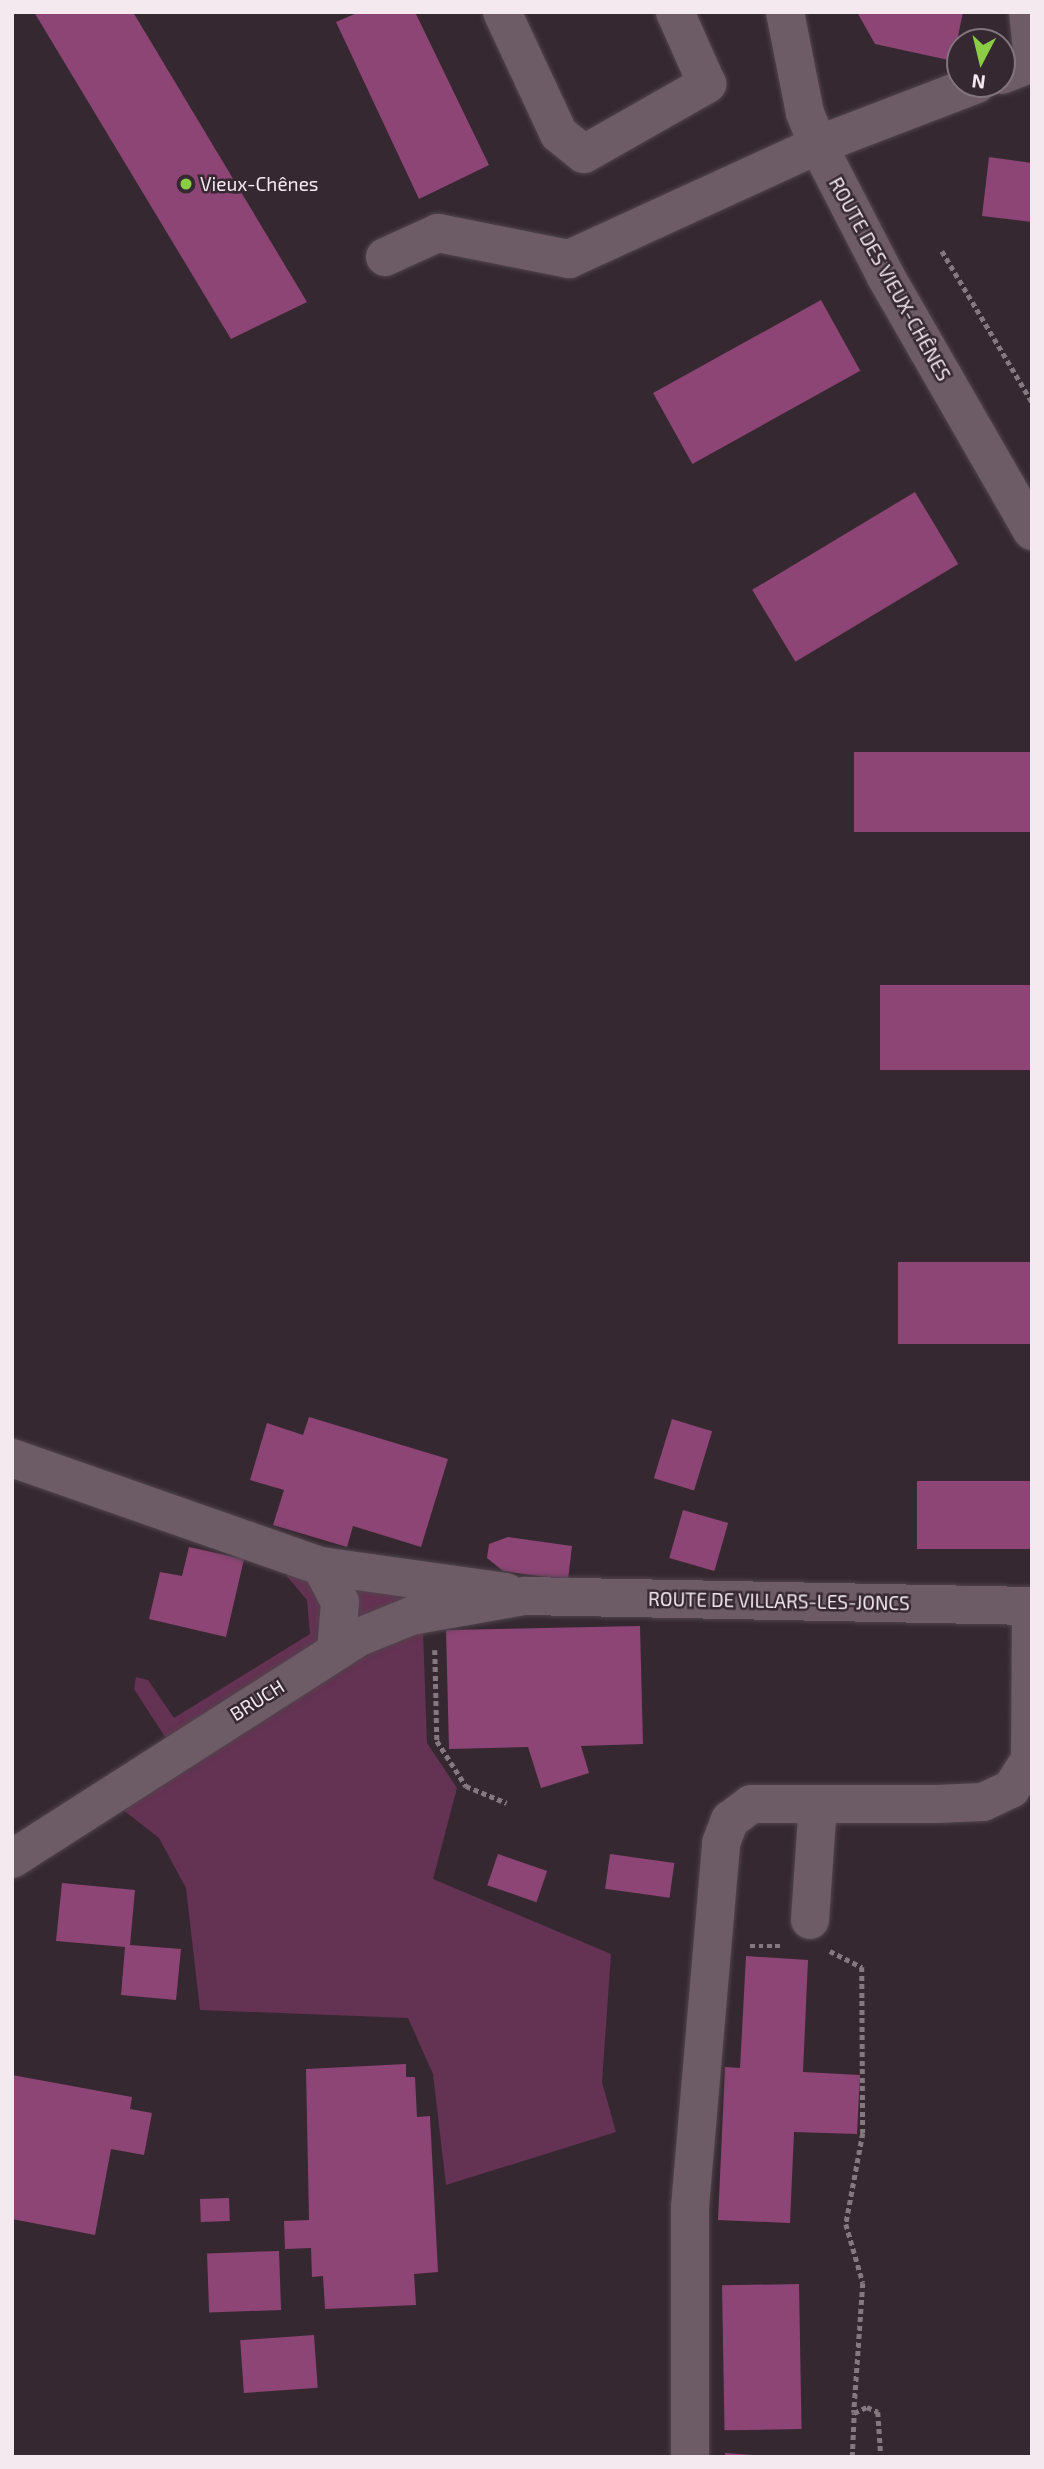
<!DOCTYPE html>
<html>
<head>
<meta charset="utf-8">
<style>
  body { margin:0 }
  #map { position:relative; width:1044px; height:2469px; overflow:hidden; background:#362831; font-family:"Exo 2",sans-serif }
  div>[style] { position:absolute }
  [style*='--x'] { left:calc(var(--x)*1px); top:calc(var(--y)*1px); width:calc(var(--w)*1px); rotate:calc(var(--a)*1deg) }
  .green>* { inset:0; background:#643252 }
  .building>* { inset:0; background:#8c4574; transform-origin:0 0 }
  .path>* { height:4.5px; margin-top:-2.25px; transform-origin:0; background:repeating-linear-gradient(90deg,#857980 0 5px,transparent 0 8.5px) }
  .roads { filter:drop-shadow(0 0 2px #50444c) drop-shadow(0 0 2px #50444c) }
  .minor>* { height:38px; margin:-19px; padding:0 19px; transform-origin:19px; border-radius:19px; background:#6d5c66 }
  .dots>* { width:19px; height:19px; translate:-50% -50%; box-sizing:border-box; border:4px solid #362831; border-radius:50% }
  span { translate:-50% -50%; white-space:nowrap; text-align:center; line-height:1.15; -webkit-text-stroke:5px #362831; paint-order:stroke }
  .poi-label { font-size:19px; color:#f3e9ef }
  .left { translate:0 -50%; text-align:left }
  .street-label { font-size:19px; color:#f3e9ef }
  .frame { position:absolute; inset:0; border:14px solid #f3e9ef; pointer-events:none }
  .north { position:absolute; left:946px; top:28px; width:70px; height:70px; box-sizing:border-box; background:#362831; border:2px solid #82757d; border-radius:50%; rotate:187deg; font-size:19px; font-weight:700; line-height:28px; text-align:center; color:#f3e9ef }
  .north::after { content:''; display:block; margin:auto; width:24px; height:32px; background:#8bce46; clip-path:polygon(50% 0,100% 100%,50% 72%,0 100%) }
</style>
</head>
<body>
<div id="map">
  <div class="green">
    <div style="clip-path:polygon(297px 1568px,324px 1589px,321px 1645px,169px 1743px,134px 1689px,136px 1677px,148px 1680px,174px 1718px,310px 1634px,307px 1600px,285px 1574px)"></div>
    <div style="clip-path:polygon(353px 1581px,455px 1590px,355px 1619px)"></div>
    <div style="clip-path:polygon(423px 1632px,427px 1743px,457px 1788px,433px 1879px,611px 1954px,602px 2082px,616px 2132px,446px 2185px,433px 2074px,408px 2018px,200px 2010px,186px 1888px,159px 1838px,122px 1809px,391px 1639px)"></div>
  </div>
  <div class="building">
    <div style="clip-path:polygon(34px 12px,133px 12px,307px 302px,231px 339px)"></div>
    <div style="clip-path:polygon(359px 12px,415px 12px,489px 165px,419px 199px,336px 22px)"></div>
    <div style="clip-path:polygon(857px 12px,963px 12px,953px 61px,875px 44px)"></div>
    <div style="clip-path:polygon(989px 157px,1032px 163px,1032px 222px,982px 216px)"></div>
    <div style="left:821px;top:300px;width:81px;height:192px;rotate:61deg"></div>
    <div style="left:915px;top:492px;width:84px;height:190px;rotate:59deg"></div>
    <div style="left:1032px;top:752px;width:80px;height:178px;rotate:90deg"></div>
    <div style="left:1032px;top:985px;width:85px;height:152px;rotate:90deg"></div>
    <div style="left:1032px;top:1262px;width:82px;height:134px;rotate:90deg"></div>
    <div style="clip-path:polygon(309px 1417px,448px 1459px,421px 1547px,353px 1526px,347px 1547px,273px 1525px,284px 1490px,250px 1480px,267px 1423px,303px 1435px)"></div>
    <div style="left:672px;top:1419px;width:42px;height:62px;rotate:17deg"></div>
    <div style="left:1032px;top:1481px;width:68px;height:115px;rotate:90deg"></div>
    <div style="left:683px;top:1510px;width:47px;height:50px;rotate:16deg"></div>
    <div style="clip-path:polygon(508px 1537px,572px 1546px,568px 1580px,503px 1571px,487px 1558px,489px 1544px)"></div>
    <div style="clip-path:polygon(189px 1547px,244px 1559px,226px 1637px,149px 1619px,160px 1572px,182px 1576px)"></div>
    <div style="clip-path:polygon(640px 1626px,643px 1744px,581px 1746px,589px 1773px,541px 1788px,528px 1747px,449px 1749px,446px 1630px)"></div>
    <div style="left:498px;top:1854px;width:52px;height:33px;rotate:19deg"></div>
    <div style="left:610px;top:1854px;width:65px;height:35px;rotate:8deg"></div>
    <div style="clip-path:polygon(62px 1883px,135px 1890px,130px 1945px,181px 1949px,176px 2000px,121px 1995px,125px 1947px,56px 1941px)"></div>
    <div style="clip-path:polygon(746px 1956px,808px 1960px,803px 2072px,860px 2075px,857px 2134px,794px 2132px,790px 2223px,718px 2220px,725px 2067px,740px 2068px)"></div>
    <div style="clip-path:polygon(406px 2064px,406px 2077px,415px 2077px,417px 2117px,430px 2116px,438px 2272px,414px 2274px,416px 2305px,325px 2309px,323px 2276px,312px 2277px,311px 2248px,285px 2249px,284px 2221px,309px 2220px,306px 2069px)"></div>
    <div style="clip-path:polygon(12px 2075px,132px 2097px,130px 2109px,152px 2113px,144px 2155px,111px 2149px,95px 2235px,12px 2219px)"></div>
    <div style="left:229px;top:2198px;width:23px;height:29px;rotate:88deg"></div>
    <div style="left:279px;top:2251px;width:59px;height:72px;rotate:88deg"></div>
    <div style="left:799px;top:2284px;width:145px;height:77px;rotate:89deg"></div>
    <div style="left:314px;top:2335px;width:53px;height:74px;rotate:86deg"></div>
    <div style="clip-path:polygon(725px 2453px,754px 2455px,754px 2457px,725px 2457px)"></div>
  </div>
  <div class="path">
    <div style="--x:942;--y:251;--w:176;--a:59.2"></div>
    <div style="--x:435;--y:1650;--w:91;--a:88.7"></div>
    <div style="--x:437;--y:1741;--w:54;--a:57.2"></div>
    <div style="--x:466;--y:1786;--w:44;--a:22.5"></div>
    <div style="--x:750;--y:1946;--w:34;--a:0"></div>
    <div style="--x:830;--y:1951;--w:36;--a:27"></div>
    <div style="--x:862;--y:1967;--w:166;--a:89.7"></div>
    <div style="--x:863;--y:2133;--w:93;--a:100.6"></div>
    <div style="--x:846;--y:2224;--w:61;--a:73.9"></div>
    <div style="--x:863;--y:2283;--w:130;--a:94"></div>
    <div style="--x:852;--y:2457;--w:44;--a:-87.4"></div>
    <div style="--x:854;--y:2413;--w:14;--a:-25"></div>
    <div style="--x:867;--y:2407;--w:12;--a:24"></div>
    <div style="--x:878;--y:2412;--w:45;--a:86.2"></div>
  </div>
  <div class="roads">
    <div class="minor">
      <div style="--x:502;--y:12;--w:135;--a:65"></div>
      <div style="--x:559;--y:134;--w:32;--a:39"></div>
      <div style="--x:584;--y:154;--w:142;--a:-29.6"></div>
      <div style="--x:707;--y:84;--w:79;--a:-114"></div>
      <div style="--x:785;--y:12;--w:103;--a:78.8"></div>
      <div style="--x:805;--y:113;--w:35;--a:68"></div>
      <div style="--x:818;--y:145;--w:148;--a:62.7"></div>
      <div style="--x:886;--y:277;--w:293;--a:60.1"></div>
      <div style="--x:1028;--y:12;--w:36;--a:84"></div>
      <div style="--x:1002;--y:75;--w:32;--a:-22"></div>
      <div style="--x:385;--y:257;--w:58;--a:-24.4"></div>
      <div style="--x:438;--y:233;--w:134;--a:11.2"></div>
      <div style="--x:569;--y:259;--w:274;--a:-24.6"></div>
      <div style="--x:818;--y:145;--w:170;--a:-21"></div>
      <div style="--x:12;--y:1458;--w:327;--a:19.3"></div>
      <div style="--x:321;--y:1566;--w:187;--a:8"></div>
      <div style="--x:321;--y:1566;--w:41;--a:62.2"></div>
      <div style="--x:340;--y:1602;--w:49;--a:94.7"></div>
      <div style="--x:12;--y:1859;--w:410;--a:-32.6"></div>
      <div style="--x:357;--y:1638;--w:58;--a:-22.2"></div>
      <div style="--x:411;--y:1616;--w:116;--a:-10"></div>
      <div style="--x:525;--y:1596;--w:507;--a:1.13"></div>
      <div style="--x:810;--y:1920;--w:116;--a:-86.1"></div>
      <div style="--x:690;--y:2457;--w:250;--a:-90"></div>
      <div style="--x:690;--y:2207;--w:365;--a:-85.1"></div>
      <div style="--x:721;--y:1843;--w:25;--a:-69"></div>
      <div style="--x:730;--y:1820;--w:26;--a:-37"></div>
      <div style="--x:751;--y:1804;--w:186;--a:0"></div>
      <div style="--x:937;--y:1804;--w:46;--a:-2.5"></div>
      <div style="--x:983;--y:1802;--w:31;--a:-25"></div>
      <div style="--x:1011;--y:1789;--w:35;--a:-57"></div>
      <div style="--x:1030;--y:1760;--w:154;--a:-89.6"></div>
    </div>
  </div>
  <div class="dots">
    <div style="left:186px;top:184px;background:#8bce46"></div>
  </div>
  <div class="poi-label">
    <span class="left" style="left:200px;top:184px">Vieux-Chênes</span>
  </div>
  <div class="street-label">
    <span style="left:890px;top:279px;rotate:61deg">ROUTE DES VIEUX-CHÊNES</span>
    <span style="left:779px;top:1601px;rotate:1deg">ROUTE DE VILLARS-LES-JONCS</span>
    <span style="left:257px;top:1700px;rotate:-32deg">BRUCH</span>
  </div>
  <div class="frame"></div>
  <div class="north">N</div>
</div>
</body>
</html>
